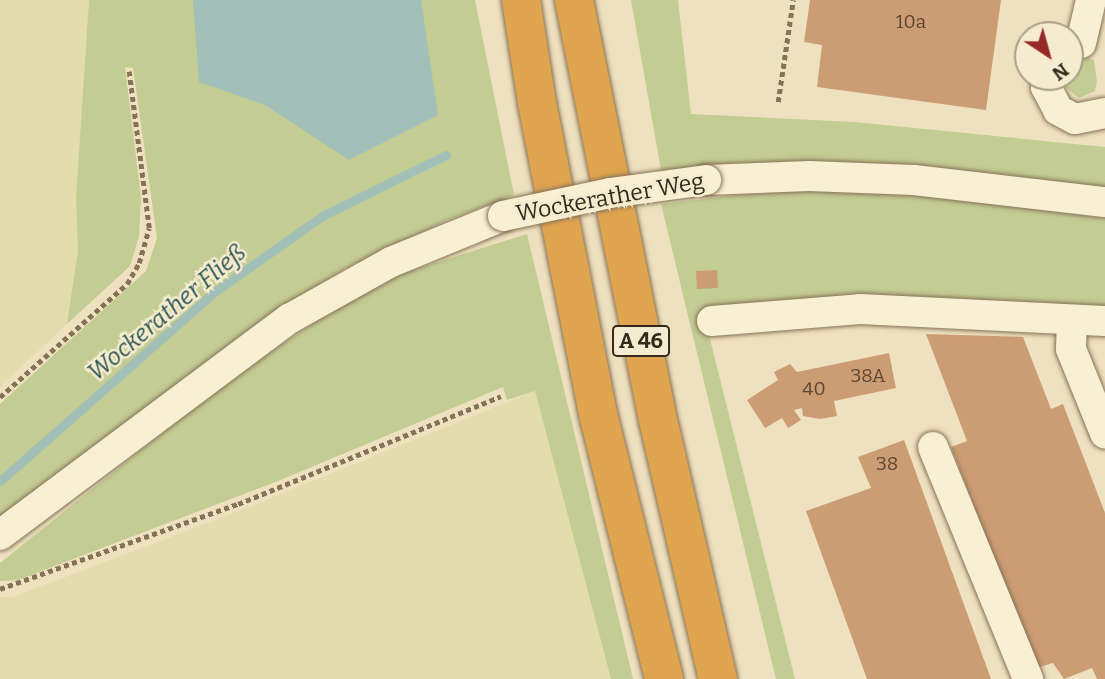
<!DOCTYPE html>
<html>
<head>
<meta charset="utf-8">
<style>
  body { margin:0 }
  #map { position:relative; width:1105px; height:679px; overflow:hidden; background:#eee1bf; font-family:Bitter,serif }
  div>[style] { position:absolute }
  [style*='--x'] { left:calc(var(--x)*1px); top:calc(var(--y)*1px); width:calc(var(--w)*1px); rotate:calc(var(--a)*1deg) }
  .farmland>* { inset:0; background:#e3dcac }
  .green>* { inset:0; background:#c3cc93 }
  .water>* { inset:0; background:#a2c0b8 }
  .stream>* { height:9px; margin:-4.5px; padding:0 4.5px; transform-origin:4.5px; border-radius:4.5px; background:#a2c0b8 }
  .building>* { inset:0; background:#cc9c74; transform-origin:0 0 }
  .path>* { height:4.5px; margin-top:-2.25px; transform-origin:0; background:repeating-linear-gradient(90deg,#867257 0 5px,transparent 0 8.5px) }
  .roads { filter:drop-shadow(0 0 2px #867257) drop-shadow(0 0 2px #867257) }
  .minor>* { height:30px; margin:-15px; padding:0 15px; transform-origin:15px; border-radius:15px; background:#f9efd2 }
  .highway>* { height:38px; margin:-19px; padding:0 19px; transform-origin:19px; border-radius:19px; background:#dfa44e }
  .bridges { filter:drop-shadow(0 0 2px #867257) drop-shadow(0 0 2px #867257) }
  .minor-bridge>* { height:30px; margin:-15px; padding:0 15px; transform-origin:15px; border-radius:15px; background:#f9efd2 }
  span { translate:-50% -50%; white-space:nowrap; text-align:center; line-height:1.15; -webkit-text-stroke:5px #f5ebce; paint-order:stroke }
  .number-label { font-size:19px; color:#5c4632 }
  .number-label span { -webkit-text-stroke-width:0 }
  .shield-label span { padding:2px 5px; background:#f5ebce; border:2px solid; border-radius:5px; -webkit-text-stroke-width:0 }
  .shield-label { font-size:21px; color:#36291c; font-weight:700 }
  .street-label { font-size:23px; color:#36291c }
  .water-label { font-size:24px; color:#2b5654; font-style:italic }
  .north { position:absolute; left:1014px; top:21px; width:70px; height:70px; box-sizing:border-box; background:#f5ebce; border:2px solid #a99d87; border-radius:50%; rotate:144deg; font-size:19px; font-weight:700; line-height:28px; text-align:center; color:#36291c }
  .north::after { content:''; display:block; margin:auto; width:24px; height:32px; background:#952a27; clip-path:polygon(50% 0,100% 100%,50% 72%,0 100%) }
</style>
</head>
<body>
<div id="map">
  <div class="farmland">
    <div style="clip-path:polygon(0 0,89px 0,76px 197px,78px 251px,106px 287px,0 387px)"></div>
    <div style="clip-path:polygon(535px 391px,611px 679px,0 679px,0 597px,13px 597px,231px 514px)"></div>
  </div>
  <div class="green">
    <div style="clip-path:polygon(89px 0,475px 0,514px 195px,450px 219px,344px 269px,249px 329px,0 521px,0 404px,146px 271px,157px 238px,133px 68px,125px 67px,141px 197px,139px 237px,130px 266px,67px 324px,78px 251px,76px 197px)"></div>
    <div style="clip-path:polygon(631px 0,678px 0,691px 114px,854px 122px,1105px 147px,1105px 187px,876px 165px,662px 176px)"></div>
    <div style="clip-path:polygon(1078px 55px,1094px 60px,1097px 82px,1095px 91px,1079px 98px,1065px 87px)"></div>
    <div style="clip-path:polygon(782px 190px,885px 191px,1105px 218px,1105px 313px,703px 311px,795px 679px,776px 679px,661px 204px)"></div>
    <div style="clip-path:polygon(527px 234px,633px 679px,611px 679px,535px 391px,507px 400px,503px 387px,278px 481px,18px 580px,0 581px,0 563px,230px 379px,341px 305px,397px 275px)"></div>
  </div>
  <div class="water">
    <div style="clip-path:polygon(193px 0,421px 0,438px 115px,349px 160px,265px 105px,199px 82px)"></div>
  </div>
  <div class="stream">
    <div style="--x:0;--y:481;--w:284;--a:-41.4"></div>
    <div style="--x:213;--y:293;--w:133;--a:-35.2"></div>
    <div style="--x:322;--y:216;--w:138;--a:-26.2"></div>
  </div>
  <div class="building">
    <div style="clip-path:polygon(810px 0,1001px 0,986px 110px,817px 87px,822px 45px,804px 42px)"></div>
    <div style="left:717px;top:270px;width:18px;height:21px;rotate:87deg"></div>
    <div style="clip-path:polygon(926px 334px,1023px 337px,1051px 409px,1063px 404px,1105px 513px,1105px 679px,1097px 679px,1092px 668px,1064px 679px,1053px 663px,1037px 668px,951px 447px,967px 441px)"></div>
    <div style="clip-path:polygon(889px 353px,896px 388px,834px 401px,837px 416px,820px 419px,803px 416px,802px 408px,794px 410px,801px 420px,788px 428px,782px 418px,765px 428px,747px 400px,778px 380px,774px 372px,790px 364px,797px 372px)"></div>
    <div style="clip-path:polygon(904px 440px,915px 470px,991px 679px,867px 679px,806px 511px,871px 488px,858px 457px)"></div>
  </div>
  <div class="path">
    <div style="--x:778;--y:102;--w:103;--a:-81.6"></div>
    <div style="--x:0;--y:397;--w:170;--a:-41.7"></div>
    <div style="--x:127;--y:284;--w:24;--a:-60"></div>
    <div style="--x:139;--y:263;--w:36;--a:-74"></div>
    <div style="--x:149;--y:228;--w:158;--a:-97.3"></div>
    <div style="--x:0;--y:589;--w:253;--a:-19.7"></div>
    <div style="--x:238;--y:504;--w:284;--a:-22.3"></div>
  </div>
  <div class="roads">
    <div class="minor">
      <div style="--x:1081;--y:43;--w:44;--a:-76.9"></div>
      <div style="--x:1046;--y:77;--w:10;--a:90"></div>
      <div style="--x:1046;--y:87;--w:26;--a:62"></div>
      <div style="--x:1058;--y:110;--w:19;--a:28"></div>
      <div style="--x:1075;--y:119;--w:31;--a:-11"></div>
      <div style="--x:706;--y:180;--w:103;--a:-2.2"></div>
      <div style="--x:809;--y:176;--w:105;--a:2.2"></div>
      <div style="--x:914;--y:180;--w:192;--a:6.6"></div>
      <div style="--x:1072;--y:320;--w:29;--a:92"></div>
      <div style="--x:1071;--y:349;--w:91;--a:68"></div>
      <div style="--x:712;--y:321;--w:148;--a:-4.6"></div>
      <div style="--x:860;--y:309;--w:245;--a:2.8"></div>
      <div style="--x:933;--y:447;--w:251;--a:67.7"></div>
      <div style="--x:0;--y:535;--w:361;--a:-36.8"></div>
      <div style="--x:289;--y:319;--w:117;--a:-29.2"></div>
      <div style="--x:391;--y:262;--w:121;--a:-22.3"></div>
    </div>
    <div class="highway">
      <div style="--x:521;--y:0;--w:104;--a:81.2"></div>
      <div style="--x:537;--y:103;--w:321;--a:78.9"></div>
      <div style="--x:599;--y:418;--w:269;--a:76"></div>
      <div style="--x:574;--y:0;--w:432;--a:78.7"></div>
      <div style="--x:659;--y:424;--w:262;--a:77"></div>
    </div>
  </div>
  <div class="bridges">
    <div class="minor-bridge">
      <div style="--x:503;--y:216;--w:109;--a:-12.1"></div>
      <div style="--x:610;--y:193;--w:97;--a:-7.7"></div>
    </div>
  </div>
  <div class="number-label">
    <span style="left:911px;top:22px">10a</span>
    <span style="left:868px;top:376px">38A</span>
    <span style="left:814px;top:389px">40</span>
    <span style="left:887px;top:464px">38</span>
  </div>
  <div class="shield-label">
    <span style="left:641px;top:341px">A 46</span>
  </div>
  <div class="street-label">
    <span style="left:610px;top:197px;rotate:-10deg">Wockerather Weg</span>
  </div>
  <div class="water-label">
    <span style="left:167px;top:313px;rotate:-40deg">Wockerather Fließ</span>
  </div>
  <div class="north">N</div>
</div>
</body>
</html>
